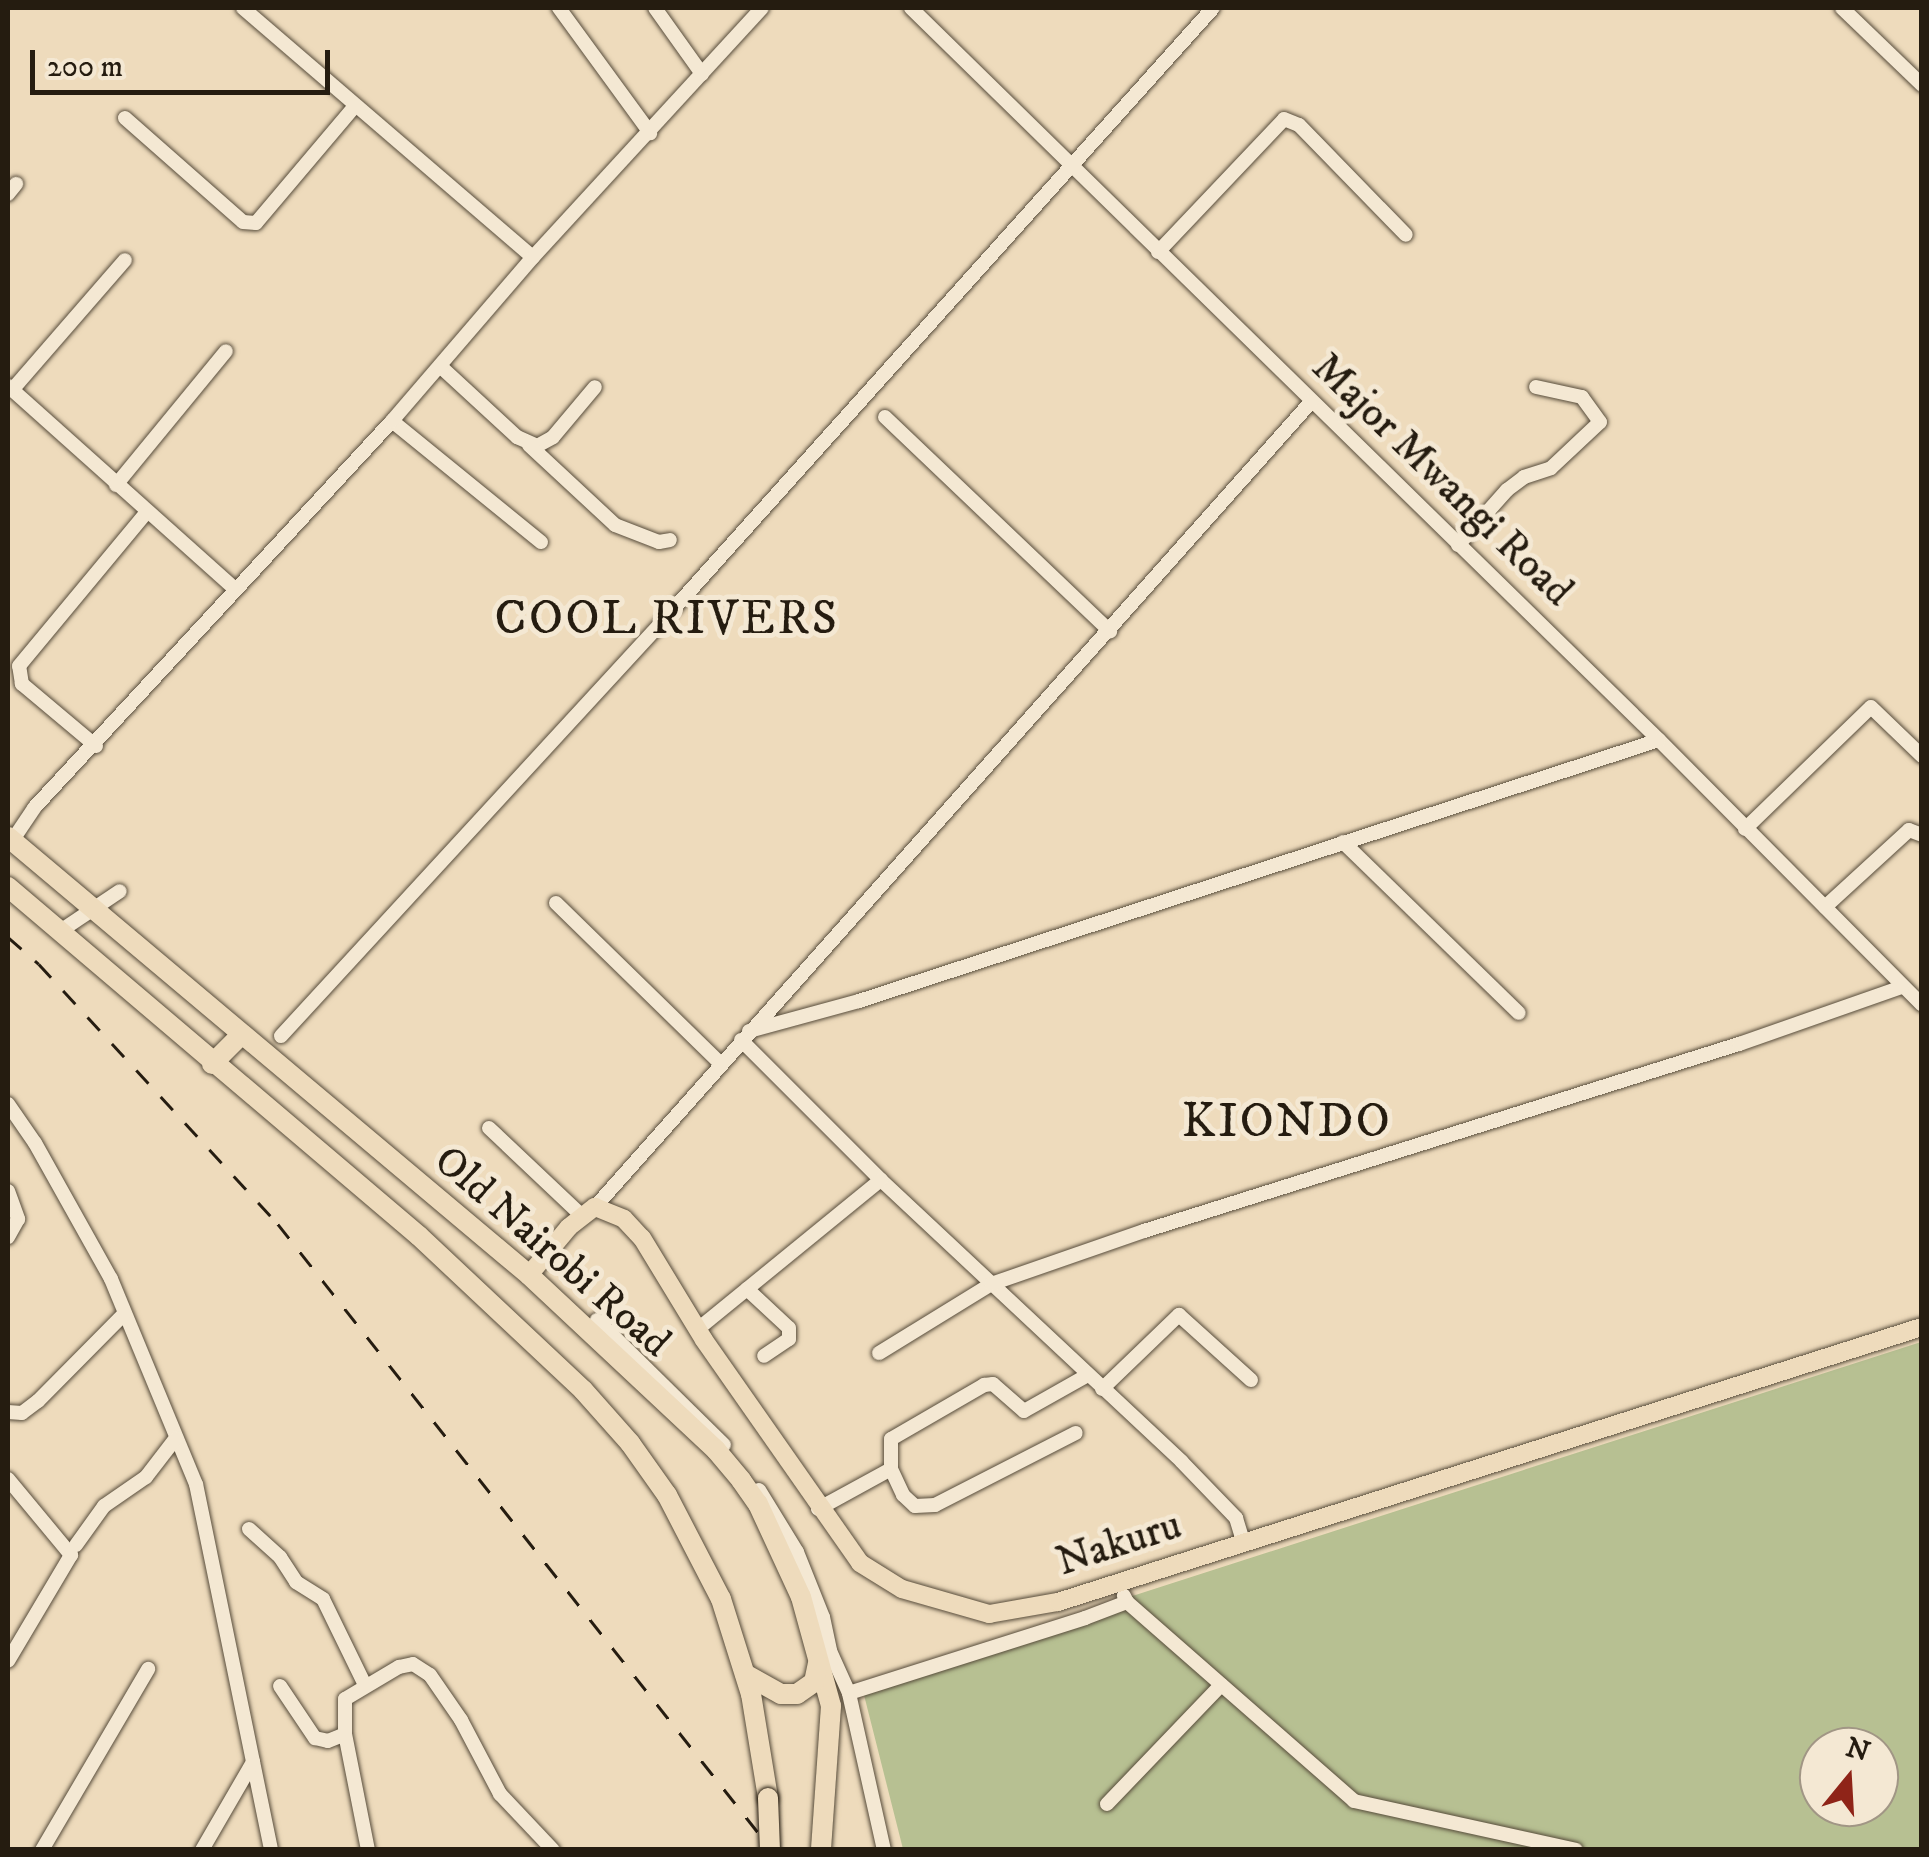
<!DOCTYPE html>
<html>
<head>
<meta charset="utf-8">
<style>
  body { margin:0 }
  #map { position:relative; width:1929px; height:1857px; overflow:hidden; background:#eedbbc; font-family:"IM FELL DW Pica",serif }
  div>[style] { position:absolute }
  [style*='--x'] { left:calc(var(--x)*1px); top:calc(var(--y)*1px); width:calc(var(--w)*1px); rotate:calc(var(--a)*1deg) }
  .green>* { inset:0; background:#b7c092 }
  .roads { filter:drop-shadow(0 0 2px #574c3b) drop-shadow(0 0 2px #574c3b) }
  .minor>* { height:14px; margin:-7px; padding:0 7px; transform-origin:7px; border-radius:7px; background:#f4e8d3 }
  .major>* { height:18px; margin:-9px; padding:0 9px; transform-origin:9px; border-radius:9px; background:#eedbbc }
  .highway>* { height:20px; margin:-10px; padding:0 10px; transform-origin:10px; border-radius:10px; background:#eedbbc }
  .rail>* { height:2.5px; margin-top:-1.25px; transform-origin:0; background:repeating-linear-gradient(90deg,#251c10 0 18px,transparent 0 36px) }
  .bridges { filter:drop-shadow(0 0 2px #251c10) drop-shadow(0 0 2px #251c10) }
  .highway-bridge>* { height:20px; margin:-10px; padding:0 10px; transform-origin:10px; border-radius:10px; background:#eedbbc }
  span { translate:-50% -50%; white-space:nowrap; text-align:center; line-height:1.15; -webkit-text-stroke:10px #f4e8d3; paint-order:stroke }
  .street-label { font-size:42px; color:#251c10 }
  .quarter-label { font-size:48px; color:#251c10; letter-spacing:2.5px }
  .frame { position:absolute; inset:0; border:10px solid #251c10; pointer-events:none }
  .north { position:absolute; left:1799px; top:1727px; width:100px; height:100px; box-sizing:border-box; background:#f4e8d3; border:2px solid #a19685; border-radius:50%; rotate:18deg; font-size:28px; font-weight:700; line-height:40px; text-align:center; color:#251c10 }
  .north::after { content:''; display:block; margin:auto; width:35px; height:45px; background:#8f2418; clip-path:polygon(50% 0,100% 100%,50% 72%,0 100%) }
  .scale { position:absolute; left:30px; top:50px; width:300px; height:45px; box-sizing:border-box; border:5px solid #251c10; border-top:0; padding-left:12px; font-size:30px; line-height:35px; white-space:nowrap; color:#251c10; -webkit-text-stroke:8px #f4e8d3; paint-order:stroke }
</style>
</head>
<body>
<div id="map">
  <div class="green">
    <div style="clip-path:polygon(evenodd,1921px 1342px,1921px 1849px,903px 1849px,864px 1695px,1120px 1600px,1921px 1342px,1819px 1747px,1879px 1747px,1879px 1807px,1819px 1807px,1819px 1747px)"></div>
  </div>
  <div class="roads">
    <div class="minor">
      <div style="--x:243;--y:8;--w:382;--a:40.7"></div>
      <div style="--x:559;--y:8;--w:155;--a:53.9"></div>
      <div style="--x:655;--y:8;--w:81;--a:54.5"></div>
      <div style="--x:911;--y:8;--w:1047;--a:44.38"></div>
      <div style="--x:1659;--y:740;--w:373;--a:45.2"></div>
      <div style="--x:1842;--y:8;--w:111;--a:43.9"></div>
      <div style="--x:125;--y:118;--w:157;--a:41.4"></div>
      <div style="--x:243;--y:222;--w:13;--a:4"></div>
      <div style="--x:256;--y:223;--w:152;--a:-49.8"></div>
      <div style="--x:8;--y:194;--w:13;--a:-51"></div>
      <div style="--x:1158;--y:252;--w:183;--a:-46.5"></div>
      <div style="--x:1284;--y:119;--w:16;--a:22"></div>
      <div style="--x:1299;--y:125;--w:153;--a:45.8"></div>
      <div style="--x:440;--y:366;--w:105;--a:42.7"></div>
      <div style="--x:517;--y:437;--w:22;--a:24"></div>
      <div style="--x:537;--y:446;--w:18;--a:-29"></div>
      <div style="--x:553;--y:437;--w:65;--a:-50"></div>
      <div style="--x:8;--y:386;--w:305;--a:41.8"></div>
      <div style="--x:12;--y:390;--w:172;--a:-49"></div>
      <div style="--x:885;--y:417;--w:311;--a:43.6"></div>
      <div style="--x:392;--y:421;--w:192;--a:39.1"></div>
      <div style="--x:529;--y:445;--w:117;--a:42.9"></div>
      <div style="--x:615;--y:525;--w:47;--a:21.1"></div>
      <div style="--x:659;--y:542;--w:11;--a:-10"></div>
      <div style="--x:116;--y:485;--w:173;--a:-50.6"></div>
      <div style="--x:1458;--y:545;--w:74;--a:-48.3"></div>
      <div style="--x:1507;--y:490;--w:21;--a:-37"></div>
      <div style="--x:1524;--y:477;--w:28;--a:-18"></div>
      <div style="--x:1551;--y:468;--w:67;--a:-43.2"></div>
      <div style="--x:1600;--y:422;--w:31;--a:-126"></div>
      <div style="--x:1582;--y:397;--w:47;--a:-167.7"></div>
      <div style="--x:96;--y:746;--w:97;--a:-140"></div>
      <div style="--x:22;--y:684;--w:18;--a:-99"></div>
      <div style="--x:19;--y:666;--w:199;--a:-50.3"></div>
      <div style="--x:1745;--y:829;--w:175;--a:-44.1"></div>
      <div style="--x:1871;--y:707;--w:71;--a:43.9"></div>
      <div style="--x:12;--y:841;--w:40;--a:-56"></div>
      <div style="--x:34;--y:808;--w:527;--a:-47.23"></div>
      <div style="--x:392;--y:421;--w:216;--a:-49.3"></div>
      <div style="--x:533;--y:257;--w:338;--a:-47.4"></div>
      <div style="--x:1343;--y:842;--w:245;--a:44.2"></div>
      <div style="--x:556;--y:903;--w:229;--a:44.3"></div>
      <div style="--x:1825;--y:907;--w:114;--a:-42.5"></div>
      <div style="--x:1909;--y:830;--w:14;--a:21"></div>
      <div style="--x:59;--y:932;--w:73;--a:-33.9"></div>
      <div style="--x:749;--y:1031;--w:114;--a:-15.3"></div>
      <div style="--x:859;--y:1001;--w:841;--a:-18.07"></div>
      <div style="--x:281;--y:1036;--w:561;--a:-47.38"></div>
      <div style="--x:661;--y:623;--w:826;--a:-48.09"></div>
      <div style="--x:741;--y:1040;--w:198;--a:45"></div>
      <div style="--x:881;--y:1180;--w:412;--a:43.1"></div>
      <div style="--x:1182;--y:1462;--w:78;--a:46"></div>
      <div style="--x:1236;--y:1518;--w:24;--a:73"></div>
      <div style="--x:8;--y:1104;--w:47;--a:55.3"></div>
      <div style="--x:35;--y:1143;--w:156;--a:60.8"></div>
      <div style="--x:111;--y:1279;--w:222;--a:67.5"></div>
      <div style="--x:196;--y:1484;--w:374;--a:78.4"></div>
      <div style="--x:489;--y:1128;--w:128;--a:43.4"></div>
      <div style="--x:8;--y:1191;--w:30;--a:70"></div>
      <div style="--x:18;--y:1219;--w:21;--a:119"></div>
      <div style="--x:595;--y:1207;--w:1077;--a:-48.35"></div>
      <div style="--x:747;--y:1289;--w:57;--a:42.9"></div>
      <div style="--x:789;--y:1328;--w:11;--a:90"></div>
      <div style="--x:789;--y:1339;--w:30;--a:146"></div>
      <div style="--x:597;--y:1320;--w:178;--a:44.5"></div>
      <div style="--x:698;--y:1329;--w:236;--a:-39.2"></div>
      <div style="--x:879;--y:1353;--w:132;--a:-31.6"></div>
      <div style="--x:991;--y:1284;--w:162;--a:-19.1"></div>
      <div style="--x:1144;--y:1231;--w:624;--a:-17.45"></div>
      <div style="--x:1739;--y:1044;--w:173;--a:-19.3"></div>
      <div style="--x:1102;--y:1389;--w:107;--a:-43.9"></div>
      <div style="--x:1179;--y:1315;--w:97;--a:42.1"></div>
      <div style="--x:8;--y:1412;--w:14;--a:4"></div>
      <div style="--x:22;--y:1413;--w:20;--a:-37"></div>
      <div style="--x:38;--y:1401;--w:122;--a:-45.3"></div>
      <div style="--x:891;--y:1469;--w:29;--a:65"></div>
      <div style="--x:903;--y:1495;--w:16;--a:43"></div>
      <div style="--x:915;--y:1506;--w:20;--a:-3"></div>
      <div style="--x:935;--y:1505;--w:158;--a:-27.1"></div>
      <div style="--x:8;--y:1479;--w:99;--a:50.3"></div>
      <div style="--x:71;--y:1555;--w:123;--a:120.7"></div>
      <div style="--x:759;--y:1490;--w:73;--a:58.5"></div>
      <div style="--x:797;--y:1552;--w:70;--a:68.2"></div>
      <div style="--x:823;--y:1617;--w:35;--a:78"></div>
      <div style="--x:830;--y:1651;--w:46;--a:65.7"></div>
      <div style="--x:818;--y:1509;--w:83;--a:-28.7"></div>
      <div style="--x:891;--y:1469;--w:30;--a:-90"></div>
      <div style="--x:891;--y:1439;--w:108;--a:-30.1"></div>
      <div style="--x:984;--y:1385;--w:9;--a:-6"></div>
      <div style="--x:993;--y:1384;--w:41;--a:41.1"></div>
      <div style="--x:1024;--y:1411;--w:73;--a:-29.4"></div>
      <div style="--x:249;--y:1529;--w:42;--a:42.1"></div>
      <div style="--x:280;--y:1557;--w:30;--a:57"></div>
      <div style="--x:296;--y:1582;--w:32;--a:32"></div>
      <div style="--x:323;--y:1599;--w:96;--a:64"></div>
      <div style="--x:76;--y:1545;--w:48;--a:-54.3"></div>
      <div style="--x:104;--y:1506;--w:51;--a:-34.6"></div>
      <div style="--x:146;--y:1477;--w:49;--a:-52.4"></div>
      <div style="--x:1127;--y:1602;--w:302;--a:41.2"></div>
      <div style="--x:1354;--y:1801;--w:227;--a:12.4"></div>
      <div style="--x:280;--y:1686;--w:63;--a:56.1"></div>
      <div style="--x:315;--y:1738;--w:13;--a:13"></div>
      <div style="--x:328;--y:1741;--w:18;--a:-22"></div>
      <div style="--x:1107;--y:1804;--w:165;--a:-46.2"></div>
      <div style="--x:42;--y:1850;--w:210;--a:-59.6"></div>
      <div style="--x:202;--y:1850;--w:102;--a:-59.9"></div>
      <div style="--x:368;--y:1850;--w:118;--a:-101.2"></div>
      <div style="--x:345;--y:1734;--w:35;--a:-90"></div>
      <div style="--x:345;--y:1699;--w:63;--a:-30.7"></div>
      <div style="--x:399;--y:1667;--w:14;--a:-12"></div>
      <div style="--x:413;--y:1664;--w:20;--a:33"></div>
      <div style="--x:430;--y:1675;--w:55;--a:55.4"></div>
      <div style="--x:461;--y:1720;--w:84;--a:62.2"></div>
      <div style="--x:500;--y:1794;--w:77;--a:46.6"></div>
      <div style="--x:884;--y:1850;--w:161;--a:-102.6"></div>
      <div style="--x:849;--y:1693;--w:248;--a:-17.6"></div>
      <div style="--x:1085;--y:1618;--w:45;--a:-20.9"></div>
      <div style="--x:1127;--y:1602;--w:7;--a:-117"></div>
    </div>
    <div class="major">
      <div style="--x:529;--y:1275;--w:62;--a:-50.2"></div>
      <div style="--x:569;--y:1227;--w:33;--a:-38"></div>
      <div style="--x:595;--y:1207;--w:31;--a:22"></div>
      <div style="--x:624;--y:1219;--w:26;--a:47"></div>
      <div style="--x:642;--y:1238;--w:119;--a:58.7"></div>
      <div style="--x:704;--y:1340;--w:272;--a:55"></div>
      <div style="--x:860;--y:1563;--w:49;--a:31.8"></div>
      <div style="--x:902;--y:1589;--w:91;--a:16"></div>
      <div style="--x:989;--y:1614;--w:70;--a:-9.9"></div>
      <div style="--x:1058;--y:1602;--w:907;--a:-17.66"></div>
    </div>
    <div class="highway">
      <div style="--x:8;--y:837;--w:681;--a:40.05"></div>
      <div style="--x:529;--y:1275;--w:256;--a:43.1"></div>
      <div style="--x:716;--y:1450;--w:39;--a:50"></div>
      <div style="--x:741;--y:1480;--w:29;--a:55"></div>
      <div style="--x:758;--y:1504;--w:102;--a:65.2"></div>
      <div style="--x:801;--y:1597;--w:113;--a:74.6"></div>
      <div style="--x:831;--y:1706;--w:144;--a:94"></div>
      <div style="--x:8;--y:887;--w:539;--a:40.34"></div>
      <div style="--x:419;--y:1236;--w:225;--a:43.2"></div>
      <div style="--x:583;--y:1390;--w:71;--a:48.4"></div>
      <div style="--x:630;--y:1443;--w:64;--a:54.6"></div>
      <div style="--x:667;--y:1495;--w:117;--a:62.6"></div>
      <div style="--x:721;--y:1599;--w:100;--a:72.5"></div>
      <div style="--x:751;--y:1694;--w:105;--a:80.7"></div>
      <div style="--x:212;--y:1064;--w:42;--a:-45"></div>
      <div style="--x:745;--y:1674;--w:41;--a:29.1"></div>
      <div style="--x:781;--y:1694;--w:16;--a:0"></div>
      <div style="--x:797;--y:1694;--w:21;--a:-35"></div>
      <div style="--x:814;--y:1682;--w:19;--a:-78"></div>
    </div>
  </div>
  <div class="rail">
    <div style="--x:8;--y:937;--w:41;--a:41.1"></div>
    <div style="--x:39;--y:964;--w:353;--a:47.4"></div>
    <div style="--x:278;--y:1224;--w:797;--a:51.72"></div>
  </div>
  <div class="bridges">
    <div class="highway-bridge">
      <div style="--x:768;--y:1798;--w:52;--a:87.8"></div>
    </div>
  </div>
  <div class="street-label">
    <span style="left:1442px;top:480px;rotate:44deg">Major Mwangi Road</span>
    <span style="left:552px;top:1252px;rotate:41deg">Old Nairobi Road</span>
    <span style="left:1119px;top:1544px;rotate:-18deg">Nakuru</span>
  </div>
  <div class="quarter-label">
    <span style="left:667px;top:620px">COOL RIVERS</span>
    <span style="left:1287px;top:1123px">KIONDO</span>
  </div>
  <div class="frame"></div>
  <div class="north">N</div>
  <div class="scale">200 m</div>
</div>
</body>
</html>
